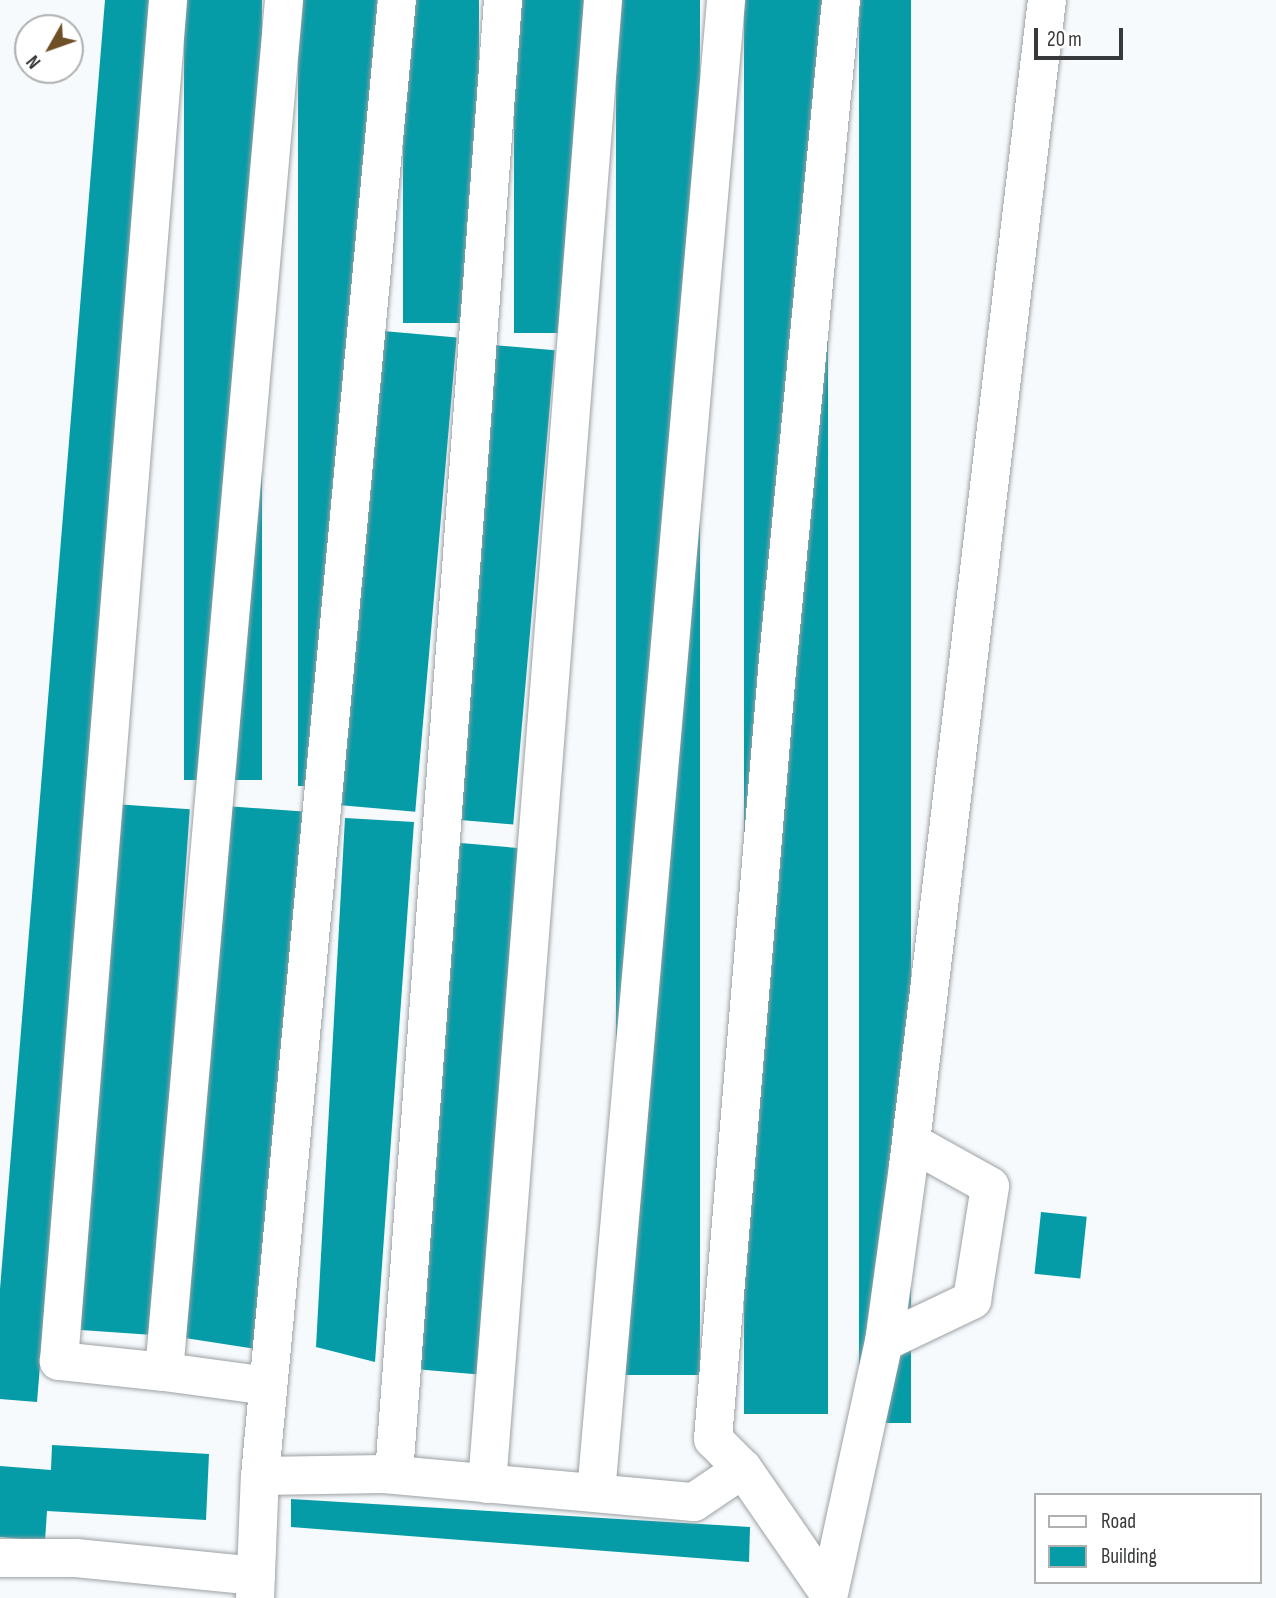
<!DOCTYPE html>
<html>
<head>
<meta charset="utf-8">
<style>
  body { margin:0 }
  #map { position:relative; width:1276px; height:1598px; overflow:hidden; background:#f6fafd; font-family:"Sofia Sans Condensed",sans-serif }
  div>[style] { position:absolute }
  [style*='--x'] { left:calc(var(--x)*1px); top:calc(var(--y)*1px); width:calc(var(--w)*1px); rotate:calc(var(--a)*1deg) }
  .building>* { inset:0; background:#059ba7; transform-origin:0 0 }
  .roads { filter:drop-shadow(0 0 2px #9da1a4) drop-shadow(0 0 2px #9da1a4) }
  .minor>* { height:38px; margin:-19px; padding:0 19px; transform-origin:19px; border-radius:19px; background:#fff }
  span { translate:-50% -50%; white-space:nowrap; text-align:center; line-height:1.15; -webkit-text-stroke:5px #fff; paint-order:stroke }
  .legend { position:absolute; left:1034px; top:1493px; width:228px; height:91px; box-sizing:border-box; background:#fff; border:2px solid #afb0b0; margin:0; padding:9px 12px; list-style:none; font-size:21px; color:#38393a }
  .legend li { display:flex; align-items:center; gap:14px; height:35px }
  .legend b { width:35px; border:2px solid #afb0b0 }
  .north { position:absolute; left:14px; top:14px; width:70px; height:70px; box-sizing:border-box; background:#fff; border:2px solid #afb0b0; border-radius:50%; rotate:230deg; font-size:19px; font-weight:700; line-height:28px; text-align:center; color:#38393a }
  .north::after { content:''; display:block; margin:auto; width:24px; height:32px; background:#6f4f25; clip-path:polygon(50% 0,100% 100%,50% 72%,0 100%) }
  .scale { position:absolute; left:1034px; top:28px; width:89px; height:32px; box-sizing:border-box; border:4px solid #38393a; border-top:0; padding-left:9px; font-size:21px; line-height:24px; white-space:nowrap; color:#38393a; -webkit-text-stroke:5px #fff; paint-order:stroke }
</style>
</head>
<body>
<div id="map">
  <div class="building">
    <div style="clip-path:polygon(105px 0,151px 0,37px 1402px,0 1399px,0 1289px)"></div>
    <div style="left:184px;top:0;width:78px;height:780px"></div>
    <div style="left:298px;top:0;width:79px;height:786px"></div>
    <div style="left:403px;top:0;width:76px;height:323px"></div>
    <div style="left:514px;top:0;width:71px;height:333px"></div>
    <div style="left:616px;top:0;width:84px;height:1375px"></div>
    <div style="left:744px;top:0;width:84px;height:1414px"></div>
    <div style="left:859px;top:0;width:52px;height:1423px"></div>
    <div style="left:383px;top:331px;width:74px;height:476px;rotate:5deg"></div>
    <div style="left:482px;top:344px;width:73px;height:476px;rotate:5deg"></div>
    <div style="left:114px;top:804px;width:76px;height:527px;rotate:4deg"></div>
    <div style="clip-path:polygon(226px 806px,310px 812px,256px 1349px,185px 1338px)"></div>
    <div style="clip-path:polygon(345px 818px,414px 822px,375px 1362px,316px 1347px)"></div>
    <div style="left:449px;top:842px;width:76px;height:528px;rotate:5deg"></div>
    <div style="left:1041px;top:1212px;width:46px;height:62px;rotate:6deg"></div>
    <div style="clip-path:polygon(52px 1445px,209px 1454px,206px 1520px,47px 1511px,45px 1541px,0 1537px,0 1466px,51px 1470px)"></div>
    <div style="clip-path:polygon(291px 1499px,750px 1527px,749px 1562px,291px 1527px)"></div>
  </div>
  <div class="roads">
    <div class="minor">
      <div style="--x:884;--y:1342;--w:98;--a:-25.5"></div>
      <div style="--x:972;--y:1300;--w:115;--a:-81"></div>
      <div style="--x:990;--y:1186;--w:90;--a:-150.9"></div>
      <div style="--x:164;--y:1372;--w:106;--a:-174"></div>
      <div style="--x:59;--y:1361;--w:1365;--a:-85.42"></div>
      <div style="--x:268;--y:1386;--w:105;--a:-172.3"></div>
      <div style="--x:164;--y:1372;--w:1377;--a:-85"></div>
      <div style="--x:394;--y:1474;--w:1478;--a:-85.77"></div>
      <div style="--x:260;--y:1476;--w:124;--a:-0.9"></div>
      <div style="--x:384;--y:1474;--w:311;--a:5.2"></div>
      <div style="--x:694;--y:1502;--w:59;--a:-34"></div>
      <div style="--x:487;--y:1484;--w:1489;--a:-85.53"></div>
      <div style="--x:596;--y:1493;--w:1499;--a:-85.02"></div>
      <div style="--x:0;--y:1558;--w:76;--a:0"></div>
      <div style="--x:76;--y:1558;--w:181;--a:5.7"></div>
      <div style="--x:828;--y:1592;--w:150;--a:-124.6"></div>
      <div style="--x:743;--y:1469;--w:42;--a:-135"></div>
      <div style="--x:713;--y:1439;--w:772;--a:-85.24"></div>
      <div style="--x:777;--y:670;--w:673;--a:-84.54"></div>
      <div style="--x:255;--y:1598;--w:122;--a:-87.7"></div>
      <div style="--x:260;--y:1476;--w:1482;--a:-84.7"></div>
      <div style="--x:828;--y:1598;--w:262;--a:-77.7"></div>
      <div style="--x:884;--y:1342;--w:177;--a:-82.2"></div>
      <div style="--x:908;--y:1167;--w:1175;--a:-83.21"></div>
    </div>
  </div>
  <ul class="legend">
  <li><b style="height:9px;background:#fff"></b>Road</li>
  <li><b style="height:19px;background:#059ba7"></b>Building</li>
  </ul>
  <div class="north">N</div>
  <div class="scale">20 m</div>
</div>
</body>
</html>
